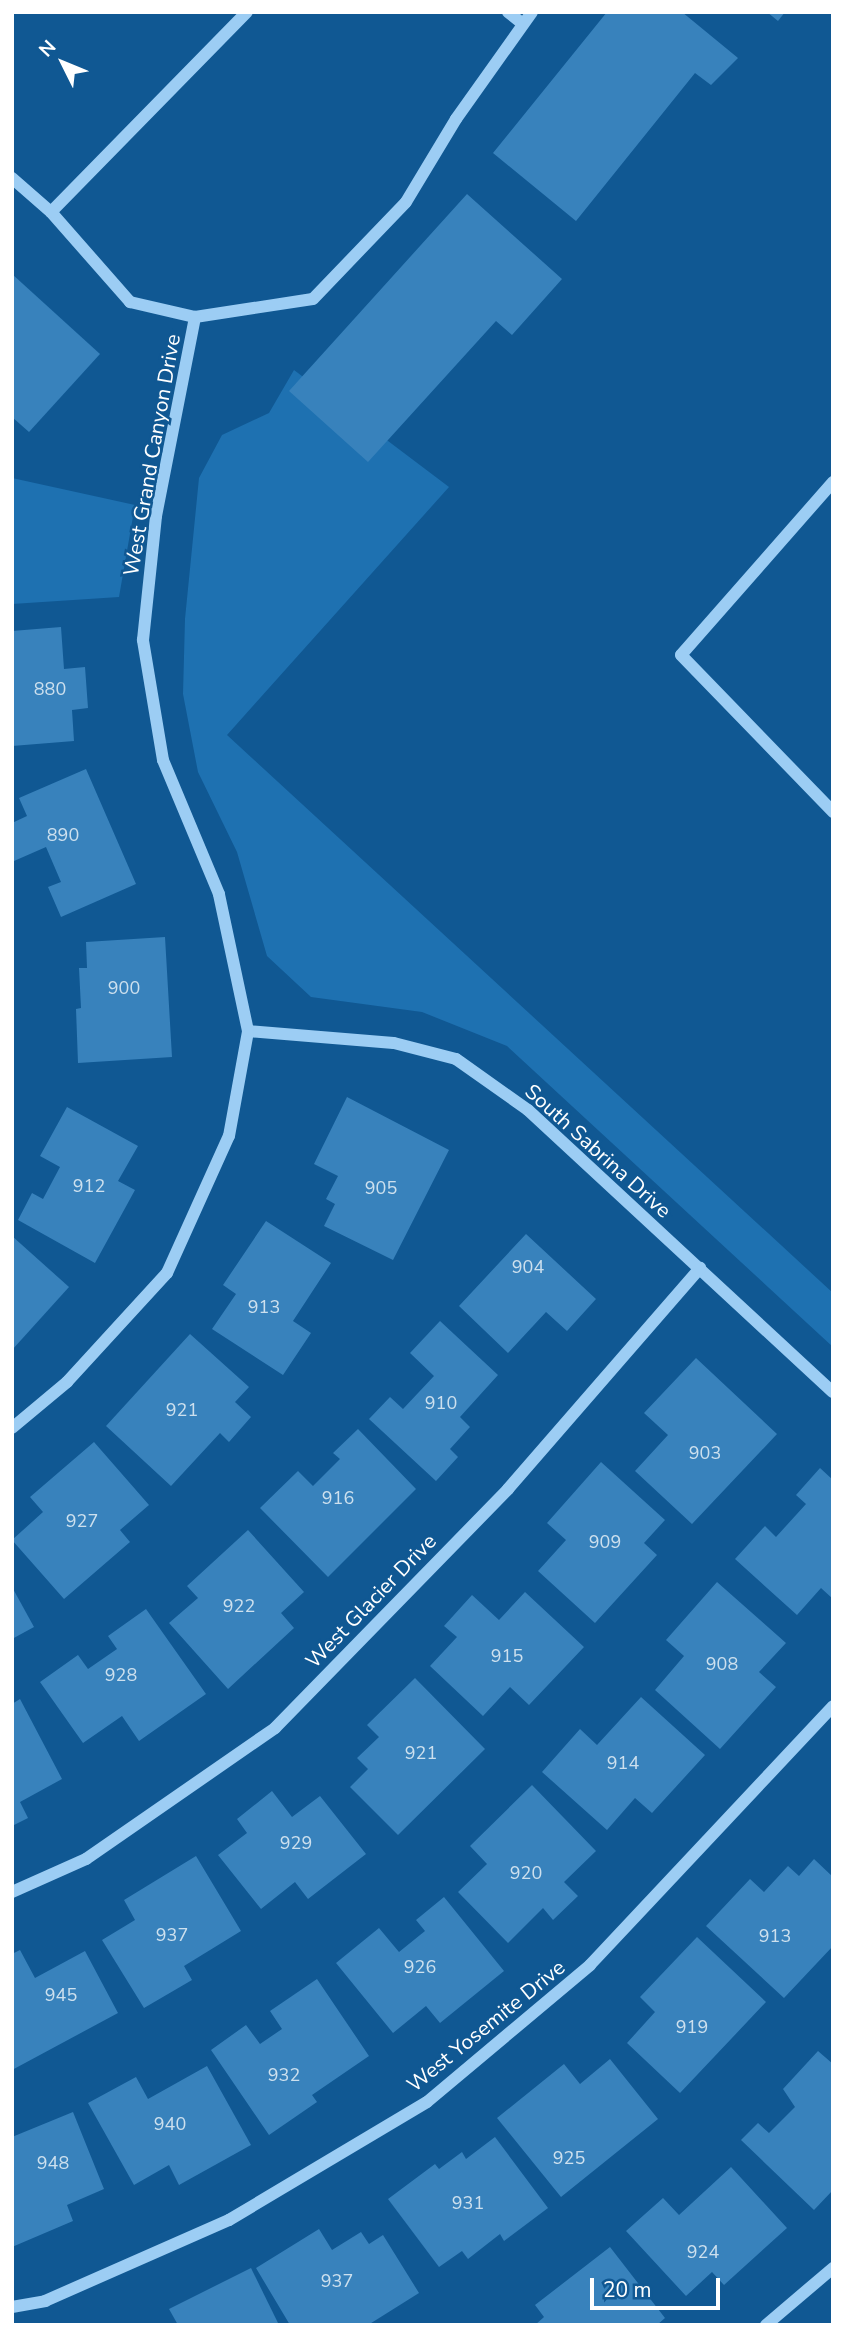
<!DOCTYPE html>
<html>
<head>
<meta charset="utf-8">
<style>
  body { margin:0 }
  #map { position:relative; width:845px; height:2337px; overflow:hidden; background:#105893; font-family:"Nunito Sans",sans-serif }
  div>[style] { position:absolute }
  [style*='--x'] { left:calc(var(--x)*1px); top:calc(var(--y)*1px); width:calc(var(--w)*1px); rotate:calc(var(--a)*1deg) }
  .green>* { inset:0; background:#1e71b1 }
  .building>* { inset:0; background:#3882bc }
  .minor>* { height:12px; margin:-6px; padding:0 6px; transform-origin:6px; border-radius:6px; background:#9ccdf4 }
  span { translate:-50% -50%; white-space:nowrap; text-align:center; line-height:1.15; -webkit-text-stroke:5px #105893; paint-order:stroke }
  .number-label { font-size:18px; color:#cde0ee }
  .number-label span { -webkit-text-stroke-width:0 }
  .street-label { font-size:21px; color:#fff }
  .frame { position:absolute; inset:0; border:14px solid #fff; pointer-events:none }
  .north { position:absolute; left:28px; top:28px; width:70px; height:70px; -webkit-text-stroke:5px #105893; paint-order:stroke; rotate:313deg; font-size:19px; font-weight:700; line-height:28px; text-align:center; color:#fff }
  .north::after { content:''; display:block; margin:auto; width:24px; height:32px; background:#fff; clip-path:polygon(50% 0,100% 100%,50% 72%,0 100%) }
  .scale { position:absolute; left:590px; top:2278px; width:130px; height:32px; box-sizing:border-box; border:4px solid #fff; border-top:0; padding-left:9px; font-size:21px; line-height:24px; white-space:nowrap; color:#fff; -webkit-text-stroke:5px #105893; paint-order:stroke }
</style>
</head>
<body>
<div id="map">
  <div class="green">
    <div style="clip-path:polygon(294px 370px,449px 487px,227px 735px,833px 1293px,833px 1347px,507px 1046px,422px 1012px,311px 997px,267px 956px,237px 852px,198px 772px,183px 694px,185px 619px,199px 478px,222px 435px,269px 413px)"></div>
    <div style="clip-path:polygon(12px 478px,135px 505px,119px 597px,12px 604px)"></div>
  </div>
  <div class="building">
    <div style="clip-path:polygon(607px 12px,682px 12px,738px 58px,711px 85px,695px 73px,576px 221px,493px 153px)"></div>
    <div style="clip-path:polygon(767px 12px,785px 12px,778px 21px)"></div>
    <div style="clip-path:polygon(467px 194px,562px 279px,512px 335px,496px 321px,368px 462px,289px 391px)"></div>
    <div style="clip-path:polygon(12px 274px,100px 354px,29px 432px,12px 417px)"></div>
    <div style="clip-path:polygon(61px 627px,64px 669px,85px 667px,88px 708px,72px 710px,74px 741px,12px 746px,12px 631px)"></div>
    <div style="clip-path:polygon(86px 769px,136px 884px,61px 917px,48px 887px,61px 882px,46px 847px,14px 861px,12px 823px,27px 816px,19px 798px)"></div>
    <div style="clip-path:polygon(165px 937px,172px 1057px,78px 1063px,76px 1009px,81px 1008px,79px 968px,87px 968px,86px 942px)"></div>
    <div style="clip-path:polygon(347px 1097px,449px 1150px,393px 1260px,324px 1226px,335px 1204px,326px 1199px,338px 1176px,314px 1164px)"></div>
    <div style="clip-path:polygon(67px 1107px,138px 1146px,118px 1181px,135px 1190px,95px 1263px,18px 1220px,32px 1193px,43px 1199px,60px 1167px,40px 1156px)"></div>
    <div style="clip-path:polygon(266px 1221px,331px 1263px,293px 1321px,311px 1333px,283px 1375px,212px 1329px,236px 1294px,223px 1285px)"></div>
    <div style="clip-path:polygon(526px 1234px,596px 1299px,567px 1331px,546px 1312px,508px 1353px,459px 1306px)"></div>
    <div style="clip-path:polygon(12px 1236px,69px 1287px,12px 1350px)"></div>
    <div style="clip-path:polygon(440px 1321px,498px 1375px,460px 1417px,470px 1427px,450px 1449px,458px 1457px,436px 1481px,369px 1419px,390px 1397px,403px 1409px,434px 1376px,410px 1353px)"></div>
    <div style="clip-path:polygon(190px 1334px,249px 1387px,235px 1402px,251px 1417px,229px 1442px,220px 1433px,171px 1486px,106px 1426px)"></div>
    <div style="clip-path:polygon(696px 1358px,777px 1434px,692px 1524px,635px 1471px,668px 1435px,644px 1413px)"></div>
    <div style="clip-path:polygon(358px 1429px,416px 1489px,328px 1577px,260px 1508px,298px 1471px,313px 1486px,340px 1459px,333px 1453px)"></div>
    <div style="clip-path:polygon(94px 1442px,149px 1505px,120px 1530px,130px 1542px,64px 1599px,12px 1540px,43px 1512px,30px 1497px)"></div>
    <div style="clip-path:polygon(601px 1462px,665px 1520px,644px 1543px,657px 1555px,595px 1623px,538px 1571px,566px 1540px,547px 1523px)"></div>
    <div style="clip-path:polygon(820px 1468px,833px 1480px,833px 1599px,821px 1588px,797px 1615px,735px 1559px,765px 1526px,776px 1537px,806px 1504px,796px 1495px)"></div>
    <div style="clip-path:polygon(248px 1530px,304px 1592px,281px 1613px,294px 1628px,228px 1689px,169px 1623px,198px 1598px,187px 1586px)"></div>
    <div style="clip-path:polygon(717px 1582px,786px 1643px,759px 1672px,776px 1687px,720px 1749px,655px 1690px,684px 1656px,666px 1640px)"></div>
    <div style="clip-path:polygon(12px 1587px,34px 1627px,12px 1639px)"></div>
    <div style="clip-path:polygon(525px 1592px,584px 1647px,529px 1705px,510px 1687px,483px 1716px,430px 1666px,457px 1637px,444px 1626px,472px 1595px,499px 1620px)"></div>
    <div style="clip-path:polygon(146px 1609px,206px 1694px,139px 1741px,122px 1716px,83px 1743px,40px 1682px,78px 1655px,88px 1669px,117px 1649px,108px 1636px)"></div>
    <div style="clip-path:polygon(415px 1678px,485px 1749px,398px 1835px,350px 1787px,368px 1769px,357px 1758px,379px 1737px,367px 1725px)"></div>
    <div style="clip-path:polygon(641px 1697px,705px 1755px,652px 1813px,635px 1798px,607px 1830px,542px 1772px,580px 1729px,597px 1745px)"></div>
    <div style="clip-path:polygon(20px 1699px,62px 1779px,20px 1802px,28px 1818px,12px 1826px,12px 1704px)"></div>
    <div style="clip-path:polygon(532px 1785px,596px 1851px,564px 1882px,578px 1896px,553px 1920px,543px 1908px,508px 1943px,458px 1892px,487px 1864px,470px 1846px)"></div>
    <div style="clip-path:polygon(272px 1791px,292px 1817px,320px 1796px,366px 1854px,308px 1899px,295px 1882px,261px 1909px,218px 1855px,247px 1833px,237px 1819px)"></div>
    <div style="clip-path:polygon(196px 1856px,241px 1931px,184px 1966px,192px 1980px,144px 2008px,102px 1940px,135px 1920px,124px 1900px)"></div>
    <div style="clip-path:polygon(814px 1859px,833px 1877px,833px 1946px,784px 1998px,706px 1926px,750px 1879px,764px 1892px,788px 1866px,799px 1876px)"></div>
    <div style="clip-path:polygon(444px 1897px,504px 1971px,440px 2023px,426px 2006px,393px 2033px,336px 1963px,379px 1928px,399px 1952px,425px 1931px,416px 1920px)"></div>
    <div style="clip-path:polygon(697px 1937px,766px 2002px,680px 2093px,627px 2043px,655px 2012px,640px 1997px)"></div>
    <div style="clip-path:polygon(20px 1950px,35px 1978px,85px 1951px,118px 2013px,12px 2070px,12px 1954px)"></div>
    <div style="clip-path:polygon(317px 1979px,369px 2056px,312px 2095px,317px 2102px,269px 2135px,211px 2050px,246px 2025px,260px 2044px,282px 2029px,270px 2011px)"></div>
    <div style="clip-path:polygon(818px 2051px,833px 2064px,833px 2190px,814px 2210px,741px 2140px,758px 2123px,769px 2133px,795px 2107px,783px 2089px)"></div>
    <div style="clip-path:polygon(610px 2059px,658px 2119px,561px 2197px,497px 2118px,564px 2064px,580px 2084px)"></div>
    <div style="clip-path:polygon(207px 2066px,251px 2145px,179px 2185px,169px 2165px,134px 2185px,88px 2103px,136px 2077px,148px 2099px)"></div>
    <div style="clip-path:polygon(73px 2112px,104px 2189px,67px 2205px,73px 2221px,12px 2247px,12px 2137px)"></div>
    <div style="clip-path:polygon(495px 2137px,548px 2208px,504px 2241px,500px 2234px,468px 2259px,462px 2251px,439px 2267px,388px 2199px,435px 2164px,439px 2169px,462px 2152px,466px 2159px)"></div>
    <div style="clip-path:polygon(731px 2167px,787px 2228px,724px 2285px,712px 2272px,686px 2296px,626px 2231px,663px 2198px,679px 2215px)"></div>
    <div style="clip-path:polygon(319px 2229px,332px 2250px,361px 2232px,369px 2244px,383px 2235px,419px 2293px,368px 2325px,290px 2325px,256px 2268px)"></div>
    <div style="clip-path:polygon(610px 2247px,665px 2318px,657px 2325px,535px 2325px,544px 2317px,535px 2305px)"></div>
    <div style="clip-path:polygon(251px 2268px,279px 2325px,178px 2325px,169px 2309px)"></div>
  </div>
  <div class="minor">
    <div style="--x:508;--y:12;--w:19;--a:39"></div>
    <div style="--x:12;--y:178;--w:52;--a:41.1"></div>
    <div style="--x:51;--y:212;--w:120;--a:48.7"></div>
    <div style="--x:130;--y:302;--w:67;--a:13"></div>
    <div style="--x:195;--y:317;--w:119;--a:-8.7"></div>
    <div style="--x:313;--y:299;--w:134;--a:-46.2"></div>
    <div style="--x:406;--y:202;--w:97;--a:-58.9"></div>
    <div style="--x:456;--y:119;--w:131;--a:-54.6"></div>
    <div style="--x:51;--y:212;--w:280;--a:-45.6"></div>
    <div style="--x:833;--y:482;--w:230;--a:131.3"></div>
    <div style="--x:681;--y:655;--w:219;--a:45.9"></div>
    <div style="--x:248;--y:1031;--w:146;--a:4.7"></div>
    <div style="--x:394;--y:1043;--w:64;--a:14.5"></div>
    <div style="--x:456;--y:1059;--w:88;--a:35.3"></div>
    <div style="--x:528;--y:1110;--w:415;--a:42.8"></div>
    <div style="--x:12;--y:1428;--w:72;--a:-39.9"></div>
    <div style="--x:67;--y:1382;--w:148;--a:-47.5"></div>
    <div style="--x:167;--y:1273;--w:150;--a:-65.7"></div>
    <div style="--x:229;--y:1136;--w:107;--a:-79.7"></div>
    <div style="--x:248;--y:1031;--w:140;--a:-102"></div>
    <div style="--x:219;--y:894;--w:145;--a:-112.7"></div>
    <div style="--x:163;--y:760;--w:122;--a:-99.5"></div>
    <div style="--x:143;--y:640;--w:125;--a:-84"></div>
    <div style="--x:156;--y:516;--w:203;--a:-78.9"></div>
    <div style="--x:12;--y:1892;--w:81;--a:-24"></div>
    <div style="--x:86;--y:1859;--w:230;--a:-34.7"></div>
    <div style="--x:275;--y:1728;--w:334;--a:-45.7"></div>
    <div style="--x:508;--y:1489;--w:293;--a:-49"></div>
    <div style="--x:12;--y:2307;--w:34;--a:-10"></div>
    <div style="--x:45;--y:2301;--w:201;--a:-23.8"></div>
    <div style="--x:229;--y:2220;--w:230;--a:-30.8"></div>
    <div style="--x:427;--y:2102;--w:213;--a:-40"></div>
    <div style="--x:590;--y:1965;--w:355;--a:-46.8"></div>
    <div style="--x:766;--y:2325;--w:88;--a:-40.4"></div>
  </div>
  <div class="number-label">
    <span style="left:50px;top:689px">880</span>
    <span style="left:63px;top:835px">890</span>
    <span style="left:124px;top:988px">900</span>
    <span style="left:89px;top:1186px">912</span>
    <span style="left:381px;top:1188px">905</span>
    <span style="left:528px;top:1267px">904</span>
    <span style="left:264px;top:1307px">913</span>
    <span style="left:441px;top:1403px">910</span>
    <span style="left:182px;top:1410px">921</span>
    <span style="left:705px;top:1453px">903</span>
    <span style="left:338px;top:1498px">916</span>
    <span style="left:82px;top:1521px">927</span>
    <span style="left:605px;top:1542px">909</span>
    <span style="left:239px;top:1606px">922</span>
    <span style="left:507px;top:1656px">915</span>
    <span style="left:722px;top:1664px">908</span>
    <span style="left:121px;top:1675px">928</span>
    <span style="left:421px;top:1753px">921</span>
    <span style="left:623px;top:1763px">914</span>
    <span style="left:296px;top:1843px">929</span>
    <span style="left:526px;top:1873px">920</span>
    <span style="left:172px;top:1935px">937</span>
    <span style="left:775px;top:1936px">913</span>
    <span style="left:420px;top:1967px">926</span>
    <span style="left:61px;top:1995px">945</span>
    <span style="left:692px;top:2027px">919</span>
    <span style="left:284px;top:2075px">932</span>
    <span style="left:170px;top:2124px">940</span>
    <span style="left:569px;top:2158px">925</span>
    <span style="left:53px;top:2163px">948</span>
    <span style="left:468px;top:2203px">931</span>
    <span style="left:703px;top:2252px">924</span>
    <span style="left:337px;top:2281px">937</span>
  </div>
  <div class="street-label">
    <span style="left:152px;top:455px;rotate:-80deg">West Grand Canyon Drive</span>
    <span style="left:598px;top:1151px;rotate:42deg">South Sabrina Drive</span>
    <span style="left:371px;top:1601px;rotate:-46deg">West Glacier Drive</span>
    <span style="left:486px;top:2026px;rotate:-39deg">West Yosemite Drive</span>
  </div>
  <div class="frame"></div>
  <div class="north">N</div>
  <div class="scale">20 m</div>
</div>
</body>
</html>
